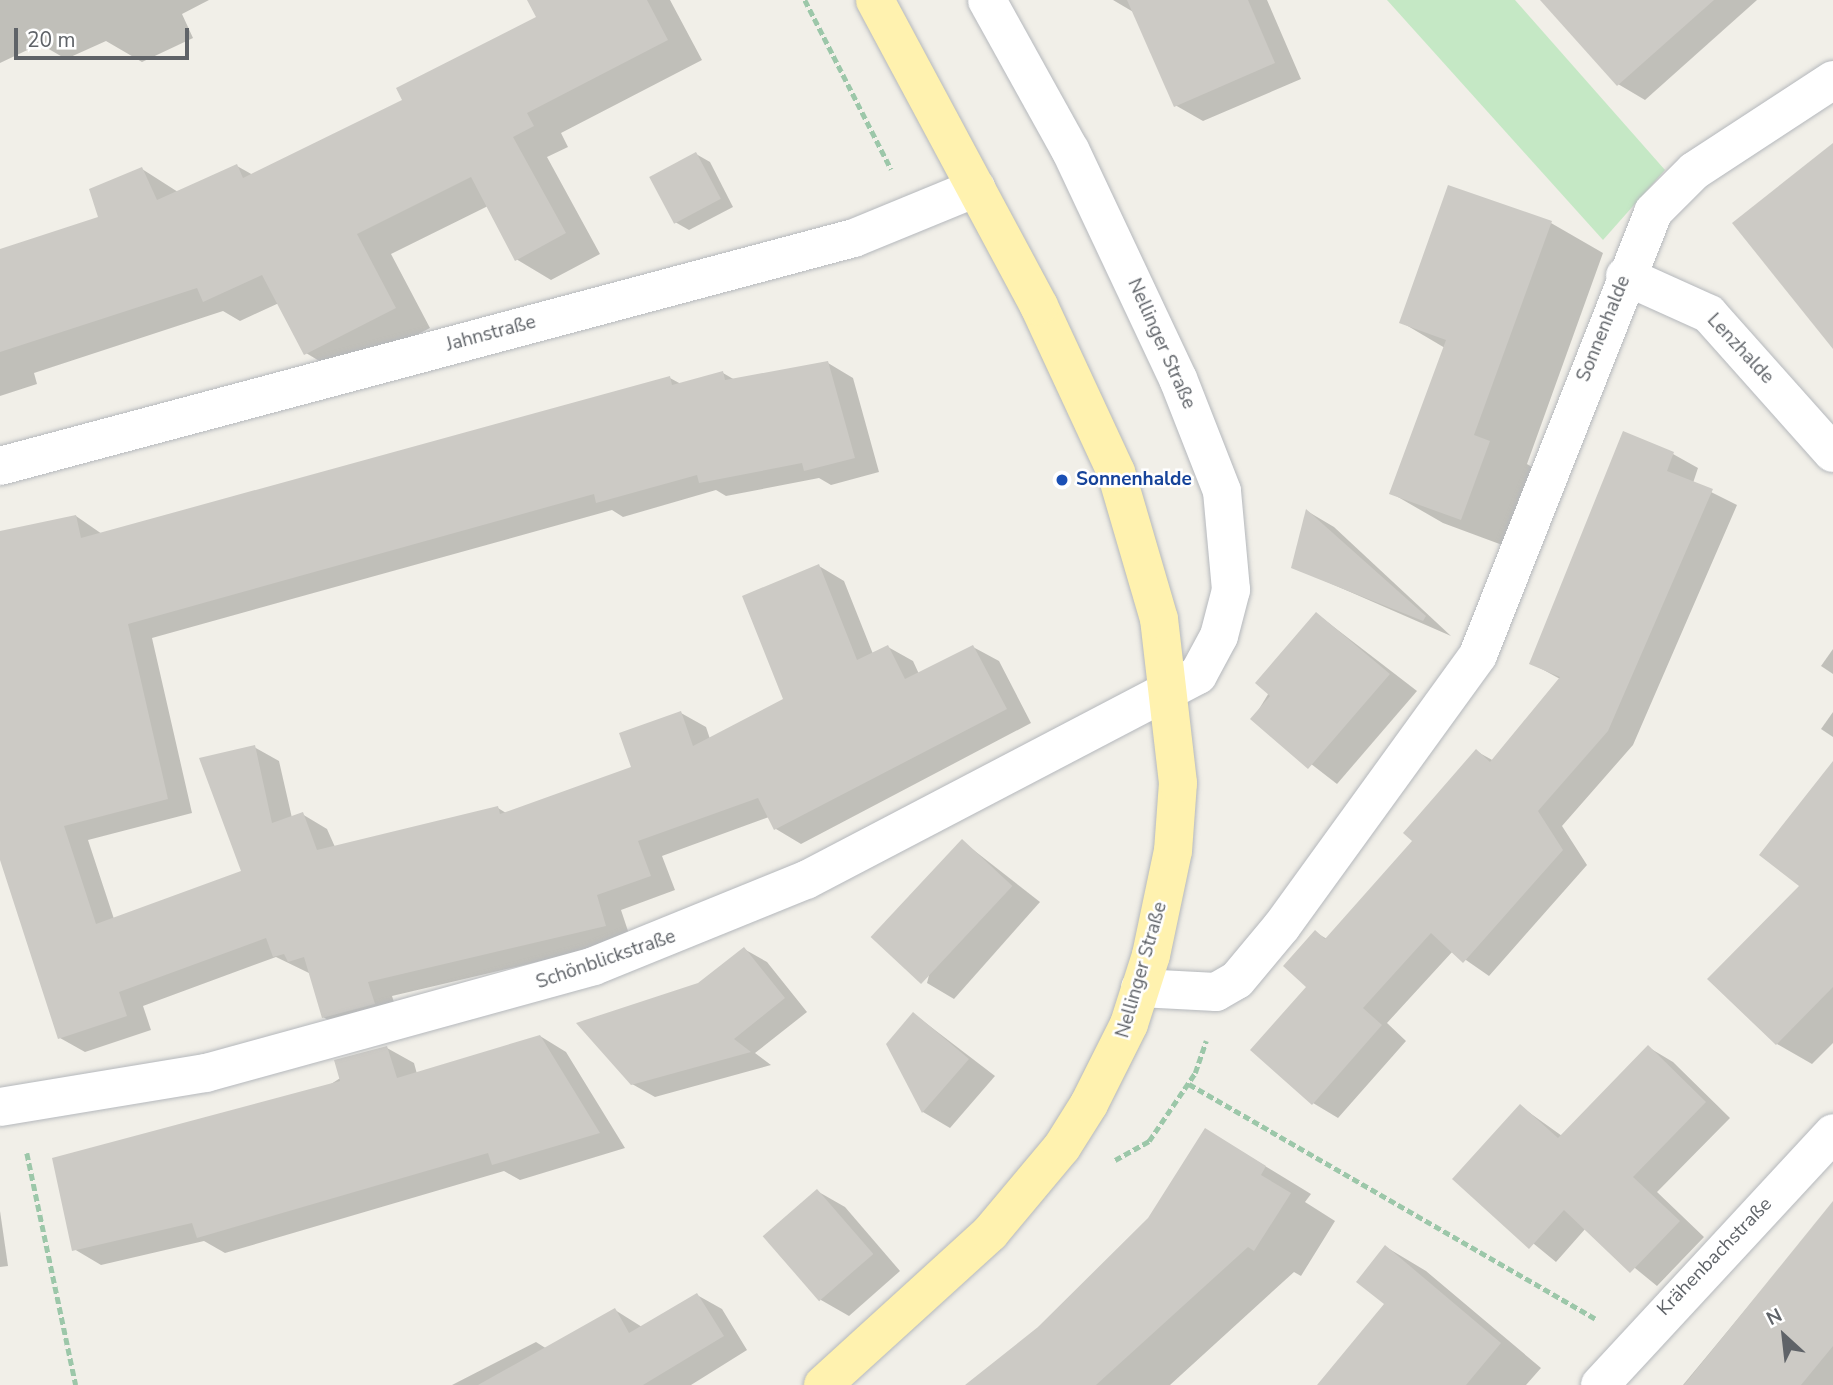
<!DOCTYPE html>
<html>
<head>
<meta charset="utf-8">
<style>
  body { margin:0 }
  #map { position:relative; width:1833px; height:1385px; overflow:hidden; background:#f1efe8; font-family:"Nunito Sans",sans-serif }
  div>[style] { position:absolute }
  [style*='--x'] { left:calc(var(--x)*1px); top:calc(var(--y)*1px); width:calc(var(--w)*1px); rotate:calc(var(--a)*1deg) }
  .green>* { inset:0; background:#c5e8c5 }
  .shadow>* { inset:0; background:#0003 }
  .building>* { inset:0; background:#cccac5; transform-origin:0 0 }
  .path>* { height:4.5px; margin-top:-2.25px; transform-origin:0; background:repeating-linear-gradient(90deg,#9cc7a9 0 7px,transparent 0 10.5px) }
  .roads { filter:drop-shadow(0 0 2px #b5b8bc) drop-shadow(0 0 2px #b5b8bc) }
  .minor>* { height:38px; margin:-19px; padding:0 19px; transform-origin:19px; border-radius:19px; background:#fff }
  .major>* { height:38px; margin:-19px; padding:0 19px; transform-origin:19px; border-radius:19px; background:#fff2af }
  .dots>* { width:19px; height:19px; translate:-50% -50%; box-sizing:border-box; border:4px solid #fff; border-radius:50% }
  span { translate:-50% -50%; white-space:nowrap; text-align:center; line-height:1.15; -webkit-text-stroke:5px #fff; paint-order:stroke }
  .street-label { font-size:19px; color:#5f6368 }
  .transit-label { font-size:19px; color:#164399; font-weight:700 }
  .left { translate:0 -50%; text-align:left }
  .north { position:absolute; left:1749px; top:1301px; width:70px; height:70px; -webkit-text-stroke:5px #fff; paint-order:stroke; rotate:333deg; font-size:19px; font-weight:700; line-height:28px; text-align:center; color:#5f6368 }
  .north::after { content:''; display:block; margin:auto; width:24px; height:32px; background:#5f6368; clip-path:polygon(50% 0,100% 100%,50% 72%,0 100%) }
  .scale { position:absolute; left:14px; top:28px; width:175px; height:32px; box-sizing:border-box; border:4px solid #5f6368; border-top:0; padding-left:9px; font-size:21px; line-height:24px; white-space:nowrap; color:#5f6368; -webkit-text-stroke:5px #fff; paint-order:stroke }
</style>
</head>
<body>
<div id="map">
  <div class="green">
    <div style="clip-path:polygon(1387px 0,1515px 0,1665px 170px,1603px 240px)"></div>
  </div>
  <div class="shadow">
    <div style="clip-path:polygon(0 0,209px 0,182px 14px,193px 38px,142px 62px,106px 41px,66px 59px,40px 44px,0 63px)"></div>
    <div style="clip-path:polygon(540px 0,670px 0,702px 60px,561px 133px,568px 147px,547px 157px,600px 254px,551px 280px,516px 259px,488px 206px,391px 254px,430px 328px,341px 374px,306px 353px,279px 303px,240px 321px,223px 311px,34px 373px,37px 384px,0 396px,0 293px,100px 218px,142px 169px,178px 192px,237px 166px,253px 175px,405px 100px,538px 17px)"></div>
    <div style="clip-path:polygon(1267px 0,1301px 79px,1203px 121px,1175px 105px,1135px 13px,1113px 0)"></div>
    <div style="clip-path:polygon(1542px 0,1757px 0,1645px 100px,1618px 84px)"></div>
    <div style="clip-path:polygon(696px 154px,710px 162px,733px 207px,689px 230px,675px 222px)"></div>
    <div style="clip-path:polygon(1551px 223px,1603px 253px,1527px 464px,1542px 473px,1513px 549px,1443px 523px,1391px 493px,1445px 348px,1401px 322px)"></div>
    <div style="clip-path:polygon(828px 363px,853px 378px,879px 472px,831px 485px,819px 478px,726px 496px,716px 490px,623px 517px,612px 510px,152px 638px,192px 813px,88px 840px,114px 919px,243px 872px,254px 747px,279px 761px,292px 818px,302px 814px,327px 829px,335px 847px,498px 808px,506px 813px,633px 768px,681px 713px,706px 727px,710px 739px,785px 700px,819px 566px,844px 581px,873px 654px,888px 647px,913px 661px,919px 674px,973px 647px,999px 661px,1031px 723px,801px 844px,776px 829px,769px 817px,662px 856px,675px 890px,621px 910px,631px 940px,392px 996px,399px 1018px,348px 1032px,323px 1017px,311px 974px,276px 957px,143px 1006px,151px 1030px,85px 1052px,60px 1038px,0 834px,0 533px,76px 516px,102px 534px,670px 378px,681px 384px,723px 373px,735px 380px)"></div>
    <div style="clip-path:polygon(1673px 454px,1698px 468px,1693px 483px,1737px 505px,1633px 745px,1562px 826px,1587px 865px,1489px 976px,1453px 951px,1387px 1023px,1406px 1041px,1338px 1118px,1313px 1103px,1309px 987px,1315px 932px,1327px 939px,1414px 841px,1476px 751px,1494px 761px,1560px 679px,1531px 663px)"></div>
    <div style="clip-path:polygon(1307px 511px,1334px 527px,1451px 636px,1293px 567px)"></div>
    <div style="clip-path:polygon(1317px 614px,1417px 691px,1337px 784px,1253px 719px)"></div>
    <div style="clip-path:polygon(1833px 649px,1833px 674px,1821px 666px)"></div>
    <div style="clip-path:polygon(1833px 712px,1833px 737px,1821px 729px)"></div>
    <div style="clip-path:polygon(1833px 764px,1833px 1043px,1812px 1064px,1777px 1044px,1801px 886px)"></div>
    <div style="clip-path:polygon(962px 841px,1040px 902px,954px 999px,927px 983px)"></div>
    <div style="clip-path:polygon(744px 949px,767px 962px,807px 1012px,755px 1053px,771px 1065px,655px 1097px,632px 1084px,699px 984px)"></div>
    <div style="clip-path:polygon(914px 1014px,995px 1076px,950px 1128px,923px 1112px,892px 1052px)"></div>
    <div style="clip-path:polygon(540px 1036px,566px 1052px,625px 1148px,520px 1180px,504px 1171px,225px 1253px,204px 1241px,101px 1265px,74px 1249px,387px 1048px,414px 1063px,417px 1074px)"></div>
    <div style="clip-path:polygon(1648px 1047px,1673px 1062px,1730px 1118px,1657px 1192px,1704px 1237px,1657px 1286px,1586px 1228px,1556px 1262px,1455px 1179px,1520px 1106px,1562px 1136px)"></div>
    <div style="clip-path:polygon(1206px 1130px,1311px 1194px,1305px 1202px,1335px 1221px,1301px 1276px,1294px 1272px,1170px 1385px,968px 1385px,1039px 1328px,1150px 1220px)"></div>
    <div style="clip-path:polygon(817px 1191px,845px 1207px,900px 1271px,849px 1316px,821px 1300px)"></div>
    <div style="clip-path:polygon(1833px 1204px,1833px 1385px,1683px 1385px)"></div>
    <div style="clip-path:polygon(0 1211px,8px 1266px,0 1267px)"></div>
    <div style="clip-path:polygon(1386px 1247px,1426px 1271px,1541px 1368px,1526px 1385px,1336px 1385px,1387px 1304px)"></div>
    <div style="clip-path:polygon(697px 1295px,722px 1309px,747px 1350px,691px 1385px,452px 1385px,536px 1342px,547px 1349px,615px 1310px,642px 1327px)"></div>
  </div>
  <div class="building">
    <div style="clip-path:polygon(527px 0,647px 0,668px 40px,527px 113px,534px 126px,513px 137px,566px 233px,515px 261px,471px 177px,357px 234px,396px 308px,304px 355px,262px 275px,203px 302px,197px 288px,0 352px,0 249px,98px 217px,89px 189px,142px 167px,157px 200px,237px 164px,243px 178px,402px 100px,396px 88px,536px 17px)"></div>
    <div style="clip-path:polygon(1127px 0,1248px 0,1275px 63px,1174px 107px)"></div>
    <div style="clip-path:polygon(1540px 0,1714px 0,1617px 86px)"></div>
    <div style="clip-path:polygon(1833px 143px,1833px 349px,1732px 223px)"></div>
    <div style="left:696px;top:152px;width:53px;height:53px;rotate:62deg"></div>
    <div style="clip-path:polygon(1448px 185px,1552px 221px,1474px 435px,1490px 441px,1461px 520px,1389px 494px,1446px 340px,1399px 323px)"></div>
    <div style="clip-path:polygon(828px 361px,855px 458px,804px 471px,802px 463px,699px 483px,697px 475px,596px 503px,594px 494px,128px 624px,168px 799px,64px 826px,96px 924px,241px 871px,199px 758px,255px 745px,272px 823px,303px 812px,317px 850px,498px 806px,500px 814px,631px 767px,619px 733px,681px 711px,693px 746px,783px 699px,742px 596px,819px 564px,857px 660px,888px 645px,905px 679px,973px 645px,1007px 709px,774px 830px,758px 798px,638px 841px,651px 876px,597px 895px,606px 926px,368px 982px,375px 1004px,322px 1018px,304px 957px,288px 962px,284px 954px,273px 957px,266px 938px,119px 992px,127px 1016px,58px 1039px,0 860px,0 531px,76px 515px,81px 538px,670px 376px,672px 385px,723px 371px,725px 380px)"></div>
    <div style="clip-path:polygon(1623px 431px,1674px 452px,1667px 471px,1713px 489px,1608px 731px,1538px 811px,1563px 850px,1463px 963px,1431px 933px,1363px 1008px,1382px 1025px,1312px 1105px,1250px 1050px,1306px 987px,1283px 966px,1315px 930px,1325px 939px,1412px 841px,1403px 833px,1476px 749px,1490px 762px,1560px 677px,1529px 664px)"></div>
    <div style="clip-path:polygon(1306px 509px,1426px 616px,1423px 621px,1291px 568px)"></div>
    <div style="clip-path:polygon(1316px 612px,1390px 674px,1308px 769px,1250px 719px,1270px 696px,1255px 683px)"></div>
    <div style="clip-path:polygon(1833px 761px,1833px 987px,1776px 1045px,1707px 979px,1799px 886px,1759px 855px)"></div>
    <div style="left:962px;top:839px;width:69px;height:134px;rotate:43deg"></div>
    <div style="clip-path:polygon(744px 947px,785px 998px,734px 1039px,751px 1052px,631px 1085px,576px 1023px,698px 983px)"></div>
    <div style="clip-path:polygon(913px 1012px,969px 1059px,922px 1113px,886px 1044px)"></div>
    <div style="clip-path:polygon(540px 1035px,600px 1133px,492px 1165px,488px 1153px,197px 1238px,192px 1223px,72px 1251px,52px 1158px,340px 1081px,334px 1060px,387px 1046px,397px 1078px)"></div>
    <div style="clip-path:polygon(1648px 1045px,1706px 1102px,1633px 1177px,1680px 1221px,1630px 1273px,1564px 1210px,1529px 1249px,1452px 1179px,1520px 1104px,1558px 1138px)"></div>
    <div style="clip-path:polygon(1205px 1128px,1266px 1166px,1261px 1175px,1291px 1193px,1254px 1251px,1248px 1247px,1096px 1385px,965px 1385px,1038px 1327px,1148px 1218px)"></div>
    <div style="left:817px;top:1189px;width:86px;height:72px;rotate:49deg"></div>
    <div style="clip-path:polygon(1833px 1201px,1833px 1346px,1801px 1385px,1684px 1385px)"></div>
    <div style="clip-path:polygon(1385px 1245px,1501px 1343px,1466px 1385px,1317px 1385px,1384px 1304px,1356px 1282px)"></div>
    <div style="clip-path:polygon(697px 1293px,724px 1336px,643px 1385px,478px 1385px,615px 1308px,629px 1333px)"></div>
  </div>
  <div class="path">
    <div style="--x:805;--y:0;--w:190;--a:63"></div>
    <div style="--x:1189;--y:1084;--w:469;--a:30"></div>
    <div style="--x:27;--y:1153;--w:237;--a:78.1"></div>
    <div style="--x:1115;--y:1160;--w:39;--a:-29"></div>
    <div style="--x:1149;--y:1141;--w:82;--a:-55.9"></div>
    <div style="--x:1195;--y:1073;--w:34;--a:-71"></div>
  </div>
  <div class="roads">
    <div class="minor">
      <div style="--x:1625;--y:276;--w:92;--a:24.3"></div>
      <div style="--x:1709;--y:314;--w:186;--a:48.3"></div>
      <div style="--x:0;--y:466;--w:884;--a:-14.95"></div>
      <div style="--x:854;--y:238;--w:132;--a:-22.3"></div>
      <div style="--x:1140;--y:988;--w:76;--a:3"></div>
      <div style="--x:1216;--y:992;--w:24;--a:-30"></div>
      <div style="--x:1237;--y:980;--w:70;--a:-50.2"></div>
      <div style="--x:1282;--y:926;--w:334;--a:-54.1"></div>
      <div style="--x:1478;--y:655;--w:476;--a:-68.4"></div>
      <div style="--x:1653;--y:212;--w:58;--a:-45"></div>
      <div style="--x:1694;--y:171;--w:166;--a:-33.2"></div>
      <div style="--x:0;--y:1107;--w:209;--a:-9.4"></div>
      <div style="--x:206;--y:1073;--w:402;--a:-15.4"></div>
      <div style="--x:594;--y:966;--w:229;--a:-22.1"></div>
      <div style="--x:806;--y:880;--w:442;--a:-27.6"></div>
      <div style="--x:1198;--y:675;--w:44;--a:-61.7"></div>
      <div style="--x:1219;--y:636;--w:48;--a:-75.4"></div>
      <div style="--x:1231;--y:590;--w:99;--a:-95.2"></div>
      <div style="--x:1222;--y:491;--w:120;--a:-111.4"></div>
      <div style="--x:1178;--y:379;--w:253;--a:-115.2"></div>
      <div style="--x:1070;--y:150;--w:171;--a:-119"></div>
      <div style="--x:1600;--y:1385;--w:343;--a:-47.2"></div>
    </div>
    <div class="major">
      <div style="--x:823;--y:1385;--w:226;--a:-42.3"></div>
      <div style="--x:990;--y:1233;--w:112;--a:-50.1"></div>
      <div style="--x:1062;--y:1147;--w:51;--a:-57.9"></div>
      <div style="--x:1089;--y:1104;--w:89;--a:-63.4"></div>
      <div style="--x:1129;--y:1024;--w:72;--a:-72.3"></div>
      <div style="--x:1151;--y:955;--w:106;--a:-78.1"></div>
      <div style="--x:1173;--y:851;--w:68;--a:-85.8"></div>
      <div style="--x:1178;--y:783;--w:165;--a:-96.6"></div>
      <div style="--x:1159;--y:619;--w:153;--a:-106.3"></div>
      <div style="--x:1116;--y:472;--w:183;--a:-114.9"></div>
      <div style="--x:1039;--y:306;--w:347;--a:-118.2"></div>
    </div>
  </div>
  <div class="dots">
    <div style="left:1062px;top:480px;background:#1a4fb4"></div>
  </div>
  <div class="street-label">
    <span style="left:1604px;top:329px;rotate:-68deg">Sonnenhalde</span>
    <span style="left:491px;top:334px;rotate:-15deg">Jahnstraße</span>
    <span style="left:1161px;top:344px;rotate:66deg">Nellinger Straße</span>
    <span style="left:1740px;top:349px;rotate:47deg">Lenzhalde</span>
    <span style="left:606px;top:960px;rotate:-19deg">Schönblickstraße</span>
    <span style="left:1142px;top:970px;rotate:-74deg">Nellinger Straße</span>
    <span style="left:1715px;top:1257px;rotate:-46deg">Krähenbachstraße</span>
  </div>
  <div class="transit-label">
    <span class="left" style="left:1076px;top:480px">Sonnenhalde</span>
  </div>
  <div class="north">N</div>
  <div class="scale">20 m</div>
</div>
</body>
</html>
